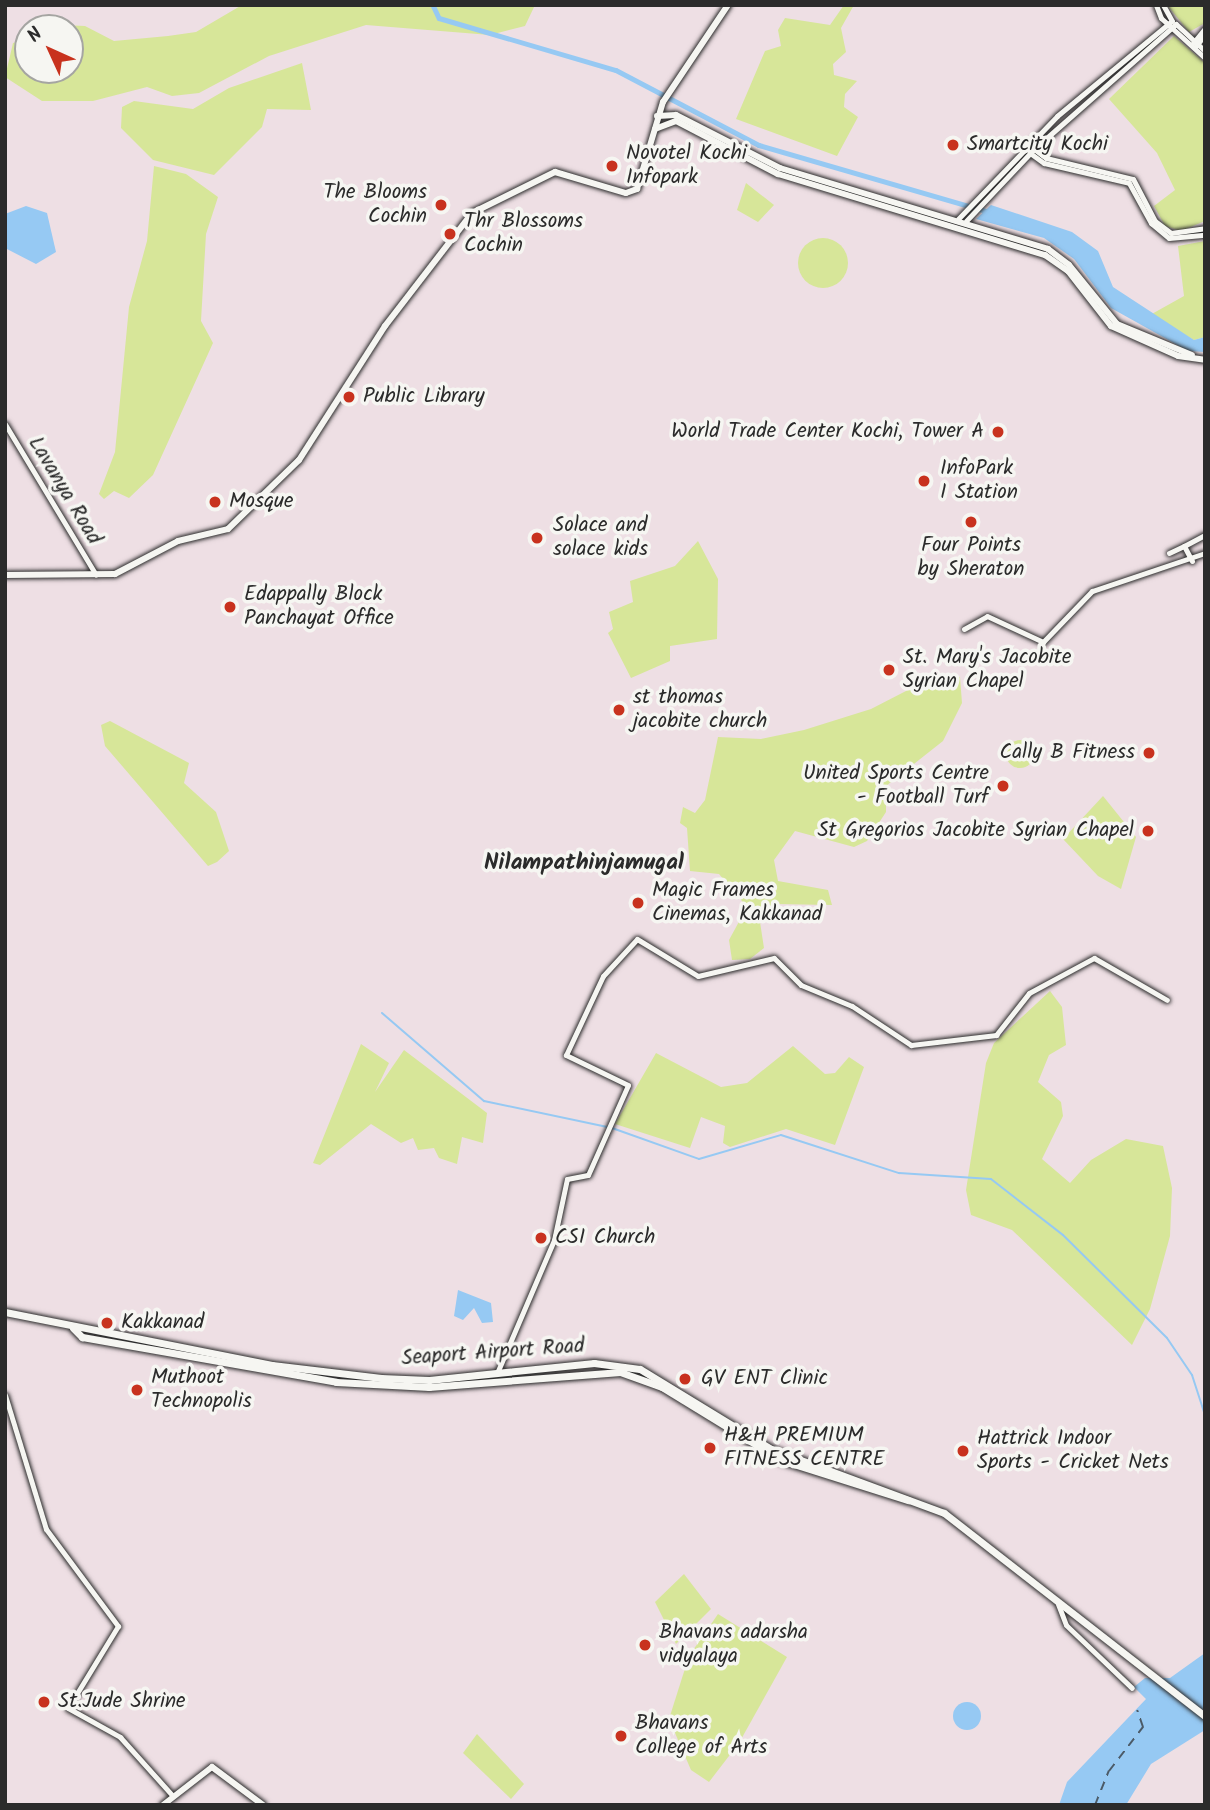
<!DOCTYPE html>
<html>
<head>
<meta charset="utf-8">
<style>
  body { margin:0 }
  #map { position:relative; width:1210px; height:1810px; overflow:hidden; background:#eedfe4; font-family:Kalam,sans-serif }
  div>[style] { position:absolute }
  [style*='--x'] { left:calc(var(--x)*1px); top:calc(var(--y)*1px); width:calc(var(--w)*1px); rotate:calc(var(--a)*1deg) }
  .green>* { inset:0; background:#d7e699 }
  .round { border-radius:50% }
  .water>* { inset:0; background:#96c9f3 }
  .stream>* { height:2px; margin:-1px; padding:0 1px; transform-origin:1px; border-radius:1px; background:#96c9f3 }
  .canal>* { height:4.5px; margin:-2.25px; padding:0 2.25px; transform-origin:2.25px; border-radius:2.25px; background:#96c9f3 }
  .ferry>* { height:2px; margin-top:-1px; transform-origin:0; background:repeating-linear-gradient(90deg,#4b5a67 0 9px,transparent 0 16px) }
  .roads { filter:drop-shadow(0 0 2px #2b2b2b) drop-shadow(0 0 2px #2b2b2b) }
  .tertiary>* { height:5px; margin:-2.5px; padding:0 2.5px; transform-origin:2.5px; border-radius:2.5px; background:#f6f6f2 }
  .secondary>* { height:6px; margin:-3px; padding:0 3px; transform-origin:3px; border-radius:3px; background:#f6f6f2 }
  .primary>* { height:7px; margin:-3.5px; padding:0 3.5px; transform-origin:3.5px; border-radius:3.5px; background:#f6f6f2 }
  .dots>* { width:19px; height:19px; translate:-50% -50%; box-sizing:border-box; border:4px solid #f6f6f2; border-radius:50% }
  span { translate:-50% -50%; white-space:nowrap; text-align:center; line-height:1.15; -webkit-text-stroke:7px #f6f6f2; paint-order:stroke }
  .poi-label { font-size:21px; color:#2b2b2b }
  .left { translate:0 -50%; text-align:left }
  .right { translate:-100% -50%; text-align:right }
  .street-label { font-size:21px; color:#2b2b2b }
  .neighbourhood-label { font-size:23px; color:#2b2b2b; font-weight:700 }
  .frame { position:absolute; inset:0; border:7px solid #2b2b2b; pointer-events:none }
  .north { position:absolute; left:14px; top:14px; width:70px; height:70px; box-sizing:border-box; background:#f6f6f2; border:2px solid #a5a5a2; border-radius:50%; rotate:315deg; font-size:19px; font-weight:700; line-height:28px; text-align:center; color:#2b2b2b }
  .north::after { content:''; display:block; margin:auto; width:24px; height:32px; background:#c8321e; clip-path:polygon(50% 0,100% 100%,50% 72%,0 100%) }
</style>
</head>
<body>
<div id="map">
  <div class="green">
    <div style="clip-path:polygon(242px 5px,535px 5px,525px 26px,490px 35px,366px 25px,269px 56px,199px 93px,172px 96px,147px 87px,93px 101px,42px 101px,5px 77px,13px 43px,28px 39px,28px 70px,70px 70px,70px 28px,57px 28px,63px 25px,85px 26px,114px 41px,168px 36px,196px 32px)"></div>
    <div style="clip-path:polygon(844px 5px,854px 5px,841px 28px,846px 52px,833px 64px,834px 75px,857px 81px,845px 94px,844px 107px,858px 117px,837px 156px,736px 119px,765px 51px,781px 46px,778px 30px,785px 18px,830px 25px)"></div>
    <div style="clip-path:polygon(1167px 5px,1205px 5px,1205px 23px,1189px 32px)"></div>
    <div style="clip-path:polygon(1174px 36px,1205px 63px,1205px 221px,1181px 231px,1165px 226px,1154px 206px,1175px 190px,1157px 153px,1109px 99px)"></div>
    <div style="clip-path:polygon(302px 63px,311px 110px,267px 109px,262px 127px,214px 175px,153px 160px,121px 128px,122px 107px,134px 101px,193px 109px,229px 88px)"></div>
    <div style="clip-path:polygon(154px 166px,186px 174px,218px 197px,206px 234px,201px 321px,213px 343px,153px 475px,129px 498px,114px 491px,104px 499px,99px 494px,115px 452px,129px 307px,147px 241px)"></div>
    <div style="clip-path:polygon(746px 183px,774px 205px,758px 222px,737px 210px)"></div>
    <div class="round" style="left:798px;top:238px;width:50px;height:50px"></div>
    <div style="clip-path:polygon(1205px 241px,1205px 337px,1194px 340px,1150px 315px,1184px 296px,1178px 246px)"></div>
    <div style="clip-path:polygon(698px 541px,718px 579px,717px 639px,670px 646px,670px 661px,631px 678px,608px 633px,613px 629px,609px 612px,633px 602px,630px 581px,675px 566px)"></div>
    <div style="clip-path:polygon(939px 674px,960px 677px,962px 703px,943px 741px,886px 786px,886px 812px,867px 841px,854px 847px,795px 831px,774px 860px,778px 881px,828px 890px,832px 905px,775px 904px,760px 922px,764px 948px,750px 959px,732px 960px,729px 940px,747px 907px,719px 874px,690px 871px,687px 828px,680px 823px,683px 807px,695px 813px,705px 800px,718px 737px,761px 739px,804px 730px,871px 709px)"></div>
    <div style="clip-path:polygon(110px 721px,189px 763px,184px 783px,216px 812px,229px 851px,217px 862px,208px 866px,105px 746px,101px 725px)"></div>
    <div class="round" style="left:1006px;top:740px;width:28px;height:28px"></div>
    <div style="clip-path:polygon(1103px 796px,1136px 837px,1121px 889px,1098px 876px,1063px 839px)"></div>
    <div style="clip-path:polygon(1050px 991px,1062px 1007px,1066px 1045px,1049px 1055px,1038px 1082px,1061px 1102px,1063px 1116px,1042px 1159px,1070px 1183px,1091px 1160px,1126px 1139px,1163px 1146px,1172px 1188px,1170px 1236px,1150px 1309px,1132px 1345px,1012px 1230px,971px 1215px,966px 1190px,986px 1063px,994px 1043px)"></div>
    <div style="clip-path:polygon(361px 1044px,389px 1063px,375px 1092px,404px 1050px,487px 1113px,483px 1143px,462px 1137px,457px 1164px,439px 1158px,434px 1148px,418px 1150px,413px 1138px,401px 1143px,371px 1124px,320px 1165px,313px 1163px)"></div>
    <div style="clip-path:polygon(793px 1046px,825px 1074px,835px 1073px,849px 1057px,864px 1067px,835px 1145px,786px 1129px,730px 1147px,723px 1143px,725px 1126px,701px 1117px,690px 1148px,615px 1124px,656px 1053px,721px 1087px,747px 1083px)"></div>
    <div style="clip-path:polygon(684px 1574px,711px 1609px,676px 1644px,655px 1602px)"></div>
    <div style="clip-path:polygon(718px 1614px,787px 1657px,739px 1743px,709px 1782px,691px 1770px,669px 1719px,689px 1656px)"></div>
    <div style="clip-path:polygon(477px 1734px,524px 1784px,511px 1799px,463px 1753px)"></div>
  </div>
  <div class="water">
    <div style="clip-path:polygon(991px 205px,1072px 232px,1098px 251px,1113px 287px,1194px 340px,1205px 337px,1205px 352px,1188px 351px,1111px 308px,1074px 259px,1044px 238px,976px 219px)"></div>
    <div style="clip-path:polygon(26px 206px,47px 213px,56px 252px,36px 264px,5px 248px,5px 214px)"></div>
    <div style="clip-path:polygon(458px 1290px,491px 1303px,493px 1322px,482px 1323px,474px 1308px,463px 1320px,454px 1316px)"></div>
    <div style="clip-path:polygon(1205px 1653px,1205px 1730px,1151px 1764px,1126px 1805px,1059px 1805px,1067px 1782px,1146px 1699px,1134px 1687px,1145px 1678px,1170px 1678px)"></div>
    <div class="round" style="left:953px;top:1702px;width:28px;height:28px"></div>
  </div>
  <div class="stream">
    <div style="--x:382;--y:1013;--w:135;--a:40.8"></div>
    <div style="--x:484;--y:1101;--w:126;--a:11.9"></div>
    <div style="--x:612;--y:1128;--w:92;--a:19.6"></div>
    <div style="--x:699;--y:1159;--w:85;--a:-16.3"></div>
    <div style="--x:781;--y:1135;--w:124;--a:17.9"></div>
    <div style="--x:899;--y:1173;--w:92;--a:3.7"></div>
    <div style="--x:991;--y:1179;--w:91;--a:37.9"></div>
    <div style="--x:1063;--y:1235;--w:146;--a:44.7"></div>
    <div style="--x:1167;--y:1338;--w:45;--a:56"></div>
    <div style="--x:1192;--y:1375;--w:42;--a:72"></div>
  </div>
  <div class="canal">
    <div style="--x:433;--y:5;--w:14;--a:65"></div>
    <div style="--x:439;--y:18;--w:184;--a:16.4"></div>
    <div style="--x:616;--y:70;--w:161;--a:27.7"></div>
    <div style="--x:759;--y:145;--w:240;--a:16.2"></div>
  </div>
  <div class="ferry">
    <div style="--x:1095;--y:1805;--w:37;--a:-68"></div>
    <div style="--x:1109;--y:1771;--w:56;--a:-52.3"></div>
    <div style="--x:1143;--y:1727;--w:18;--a:-109"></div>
  </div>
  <div class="roads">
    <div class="tertiary">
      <div style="--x:1156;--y:5;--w:14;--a:69"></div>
      <div style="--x:1161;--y:18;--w:59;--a:42.3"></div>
      <div style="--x:1193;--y:43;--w:19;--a:-51"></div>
      <div style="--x:1196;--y:46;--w:15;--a:-53"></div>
      <div style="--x:1034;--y:149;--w:15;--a:37"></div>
      <div style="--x:1046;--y:158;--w:89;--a:13.6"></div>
      <div style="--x:1133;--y:179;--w:47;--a:62.4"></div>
      <div style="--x:1155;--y:221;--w:20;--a:37"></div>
      <div style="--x:1171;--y:233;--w:34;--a:-8"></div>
      <div style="--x:1030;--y:153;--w:17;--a:36"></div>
      <div style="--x:1044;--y:163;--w:87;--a:13.2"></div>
      <div style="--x:1129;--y:183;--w:46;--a:61.2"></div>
      <div style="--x:1151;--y:223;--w:23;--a:40"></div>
      <div style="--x:1169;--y:238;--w:36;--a:-5"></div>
      <div style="--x:958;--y:219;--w:143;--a:-46.1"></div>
      <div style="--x:1057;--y:116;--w:149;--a:-39.6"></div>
      <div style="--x:1172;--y:21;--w:18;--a:-119"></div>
      <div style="--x:966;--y:221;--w:99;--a:-46.6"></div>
      <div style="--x:1034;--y:149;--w:189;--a:-41.4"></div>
      <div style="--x:1176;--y:24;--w:40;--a:43"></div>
      <div style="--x:5;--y:424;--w:176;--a:58.9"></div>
      <div style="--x:1169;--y:553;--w:17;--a:-25"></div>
      <div style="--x:1192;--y:561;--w:17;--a:-118"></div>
      <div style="--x:1184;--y:546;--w:24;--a:-28"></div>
      <div style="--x:964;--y:629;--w:26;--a:-29"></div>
      <div style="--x:987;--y:616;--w:62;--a:24.9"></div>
      <div style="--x:1043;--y:642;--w:71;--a:-46.1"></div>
      <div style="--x:1092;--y:591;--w:119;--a:-18.6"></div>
      <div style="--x:497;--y:1373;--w:145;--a:-66.8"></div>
      <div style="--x:554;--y:1240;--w:62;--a:-78"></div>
      <div style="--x:567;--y:1179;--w:21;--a:-11"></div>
      <div style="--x:588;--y:1175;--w:98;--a:-66"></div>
      <div style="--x:628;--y:1085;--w:69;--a:-154.2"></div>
      <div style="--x:566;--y:1055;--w:87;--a:-64.9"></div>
      <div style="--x:603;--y:976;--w:50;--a:-47.4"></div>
      <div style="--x:637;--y:939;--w:71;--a:31.2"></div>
      <div style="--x:698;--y:976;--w:78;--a:-13.3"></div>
      <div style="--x:774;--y:958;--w:38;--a:45"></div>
      <div style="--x:801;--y:985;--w:55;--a:22.4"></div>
      <div style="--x:852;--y:1006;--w:71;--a:33.5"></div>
      <div style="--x:911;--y:1045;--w:86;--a:-6.7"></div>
      <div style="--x:996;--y:1035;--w:53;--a:-51.8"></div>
      <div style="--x:1029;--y:993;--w:74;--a:-28.3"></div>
      <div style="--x:1094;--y:958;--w:84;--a:29.9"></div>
      <div style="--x:5;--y:1395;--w:140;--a:73"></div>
      <div style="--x:46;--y:1529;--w:121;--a:53.4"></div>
      <div style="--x:118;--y:1626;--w:96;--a:121.4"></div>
      <div style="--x:68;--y:1708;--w:60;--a:29.1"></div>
      <div style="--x:120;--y:1737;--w:78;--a:48.1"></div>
      <div style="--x:1058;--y:1604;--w:22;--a:69"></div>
      <div style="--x:1066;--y:1625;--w:91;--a:43.7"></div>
    </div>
    <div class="secondary">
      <div style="--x:657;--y:116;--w:19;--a:-3"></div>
      <div style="--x:676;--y:115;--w:117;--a:27"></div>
      <div style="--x:780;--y:168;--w:280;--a:16.8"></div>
      <div style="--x:1048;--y:249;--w:26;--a:37"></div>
      <div style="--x:1069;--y:265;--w:76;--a:50.9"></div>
      <div style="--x:1117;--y:324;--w:81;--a:22.5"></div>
      <div style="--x:655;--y:129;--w:22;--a:-21"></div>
      <div style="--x:676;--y:121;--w:115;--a:27.5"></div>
      <div style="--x:778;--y:174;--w:279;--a:16.9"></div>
      <div style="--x:1045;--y:255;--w:28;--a:35"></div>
      <div style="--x:1068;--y:271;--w:70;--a:52"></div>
      <div style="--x:1111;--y:326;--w:73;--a:24.1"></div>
      <div style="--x:1178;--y:356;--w:27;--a:8"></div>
      <div style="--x:5;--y:575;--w:110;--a:-0.5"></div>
      <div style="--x:115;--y:574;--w:71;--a:-27.6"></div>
      <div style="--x:178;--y:541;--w:51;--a:-13.5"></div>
      <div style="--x:228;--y:529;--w:99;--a:-44.2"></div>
      <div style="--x:299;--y:460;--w:159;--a:-57.3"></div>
      <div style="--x:385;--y:326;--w:143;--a:-52.4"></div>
      <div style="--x:472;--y:213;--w:93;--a:-26.3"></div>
      <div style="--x:555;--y:172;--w:74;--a:16.5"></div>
      <div style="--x:626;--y:193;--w:12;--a:-20"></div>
      <div style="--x:637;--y:189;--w:91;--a:-73.4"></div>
      <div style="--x:663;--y:102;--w:117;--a:-56.2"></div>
      <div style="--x:163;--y:1805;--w:62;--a:-37.8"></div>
      <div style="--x:212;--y:1767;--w:64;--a:36.7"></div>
    </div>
    <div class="primary">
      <div style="--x:5;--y:1312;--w:272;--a:11.2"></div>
      <div style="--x:272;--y:1365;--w:110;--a:6.8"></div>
      <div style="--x:381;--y:1378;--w:48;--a:2.4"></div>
      <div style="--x:429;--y:1380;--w:166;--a:-5.9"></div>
      <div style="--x:594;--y:1363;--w:46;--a:7.4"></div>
      <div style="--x:640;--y:1369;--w:153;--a:31.4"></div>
      <div style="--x:771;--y:1449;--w:184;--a:20.3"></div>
      <div style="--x:944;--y:1513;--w:331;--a:37.9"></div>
      <div style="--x:73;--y:1328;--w:13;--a:45"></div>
      <div style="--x:82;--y:1337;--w:258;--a:10"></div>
      <div style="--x:336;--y:1382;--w:93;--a:3.1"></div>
      <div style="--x:429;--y:1387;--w:192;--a:-4.5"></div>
      <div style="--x:620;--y:1372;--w:45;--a:19.7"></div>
      <div style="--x:662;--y:1387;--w:140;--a:31.5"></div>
      <div style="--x:781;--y:1460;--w:133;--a:17.5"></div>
    </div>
  </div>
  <div class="dots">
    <div style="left:953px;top:145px;background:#c8321e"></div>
    <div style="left:612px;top:166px;background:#c8321e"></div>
    <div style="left:441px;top:205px;background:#c8321e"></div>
    <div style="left:450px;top:234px;background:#c8321e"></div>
    <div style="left:349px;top:397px;background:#c8321e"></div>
    <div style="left:998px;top:432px;background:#c8321e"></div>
    <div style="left:924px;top:481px;background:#c8321e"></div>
    <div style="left:215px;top:502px;background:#c8321e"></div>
    <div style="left:971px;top:522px;background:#c8321e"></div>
    <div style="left:537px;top:538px;background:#c8321e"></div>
    <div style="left:230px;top:607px;background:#c8321e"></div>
    <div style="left:889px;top:670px;background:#c8321e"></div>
    <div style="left:619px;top:710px;background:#c8321e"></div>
    <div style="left:1149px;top:753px;background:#c8321e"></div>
    <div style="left:1003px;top:786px;background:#c8321e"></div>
    <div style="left:1148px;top:831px;background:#c8321e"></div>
    <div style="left:638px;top:903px;background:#c8321e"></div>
    <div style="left:541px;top:1238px;background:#c8321e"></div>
    <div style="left:107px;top:1323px;background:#c8321e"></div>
    <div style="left:685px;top:1379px;background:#c8321e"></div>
    <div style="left:137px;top:1390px;background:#c8321e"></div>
    <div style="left:710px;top:1448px;background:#c8321e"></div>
    <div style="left:963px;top:1451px;background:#c8321e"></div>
    <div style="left:645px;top:1645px;background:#c8321e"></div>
    <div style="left:44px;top:1702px;background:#c8321e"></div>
    <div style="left:621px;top:1736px;background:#c8321e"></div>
  </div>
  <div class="poi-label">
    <span class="left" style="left:967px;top:145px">Smartcity Kochi</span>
    <span class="left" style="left:626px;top:166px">Novotel Kochi<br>Infopark</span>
    <span class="right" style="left:427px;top:205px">The Blooms<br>Cochin</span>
    <span class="left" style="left:464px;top:234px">Thr Blossoms<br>Cochin</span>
    <span class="left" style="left:363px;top:397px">Public Library</span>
    <span class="right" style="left:984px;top:432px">World Trade Center Kochi, Tower A</span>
    <span class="left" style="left:940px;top:481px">InfoPark<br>I Station</span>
    <span class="left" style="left:229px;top:502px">Mosque</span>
    <span class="left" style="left:553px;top:538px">Solace and<br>solace kids</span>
    <span style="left:971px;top:558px">Four Points<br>by Sheraton</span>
    <span class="left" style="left:244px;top:607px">Edappally Block<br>Panchayat Office</span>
    <span class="left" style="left:903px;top:670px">St. Mary's Jacobite<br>Syrian Chapel</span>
    <span class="left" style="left:633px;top:710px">st thomas<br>jacobite church</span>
    <span class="right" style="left:1135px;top:753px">Cally B Fitness</span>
    <span class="right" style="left:989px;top:786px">United Sports Centre<br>- Football Turf</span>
    <span class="right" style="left:1134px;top:831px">St Gregorios Jacobite Syrian Chapel</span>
    <span class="left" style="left:652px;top:903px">Magic Frames<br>Cinemas, Kakkanad</span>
    <span class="left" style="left:555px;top:1238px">CSI Church</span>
    <span class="left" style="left:121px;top:1323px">Kakkanad</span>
    <span class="left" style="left:151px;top:1390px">Muthoot<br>Technopolis</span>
    <span class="left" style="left:701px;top:1379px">GV ENT Clinic</span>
    <span class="left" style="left:724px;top:1448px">H&amp;H PREMIUM<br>FITNESS CENTRE</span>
    <span class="left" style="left:977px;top:1451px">Hattrick Indoor<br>Sports - Cricket Nets</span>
    <span class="left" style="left:659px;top:1645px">Bhavans adarsha<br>vidyalaya</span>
    <span class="left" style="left:58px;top:1702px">St.Jude Shrine</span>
    <span class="left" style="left:635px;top:1736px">Bhavans<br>College of Arts</span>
  </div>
  <div class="street-label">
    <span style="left:64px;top:491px;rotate:59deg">Lavanya Road</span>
    <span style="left:493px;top:1353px;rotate:-4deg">Seaport Airport Road</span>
  </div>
  <div class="neighbourhood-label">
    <span style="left:584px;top:863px">Nilampathinjamugal</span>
  </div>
  <div class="frame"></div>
  <div class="north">N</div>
</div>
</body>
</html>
